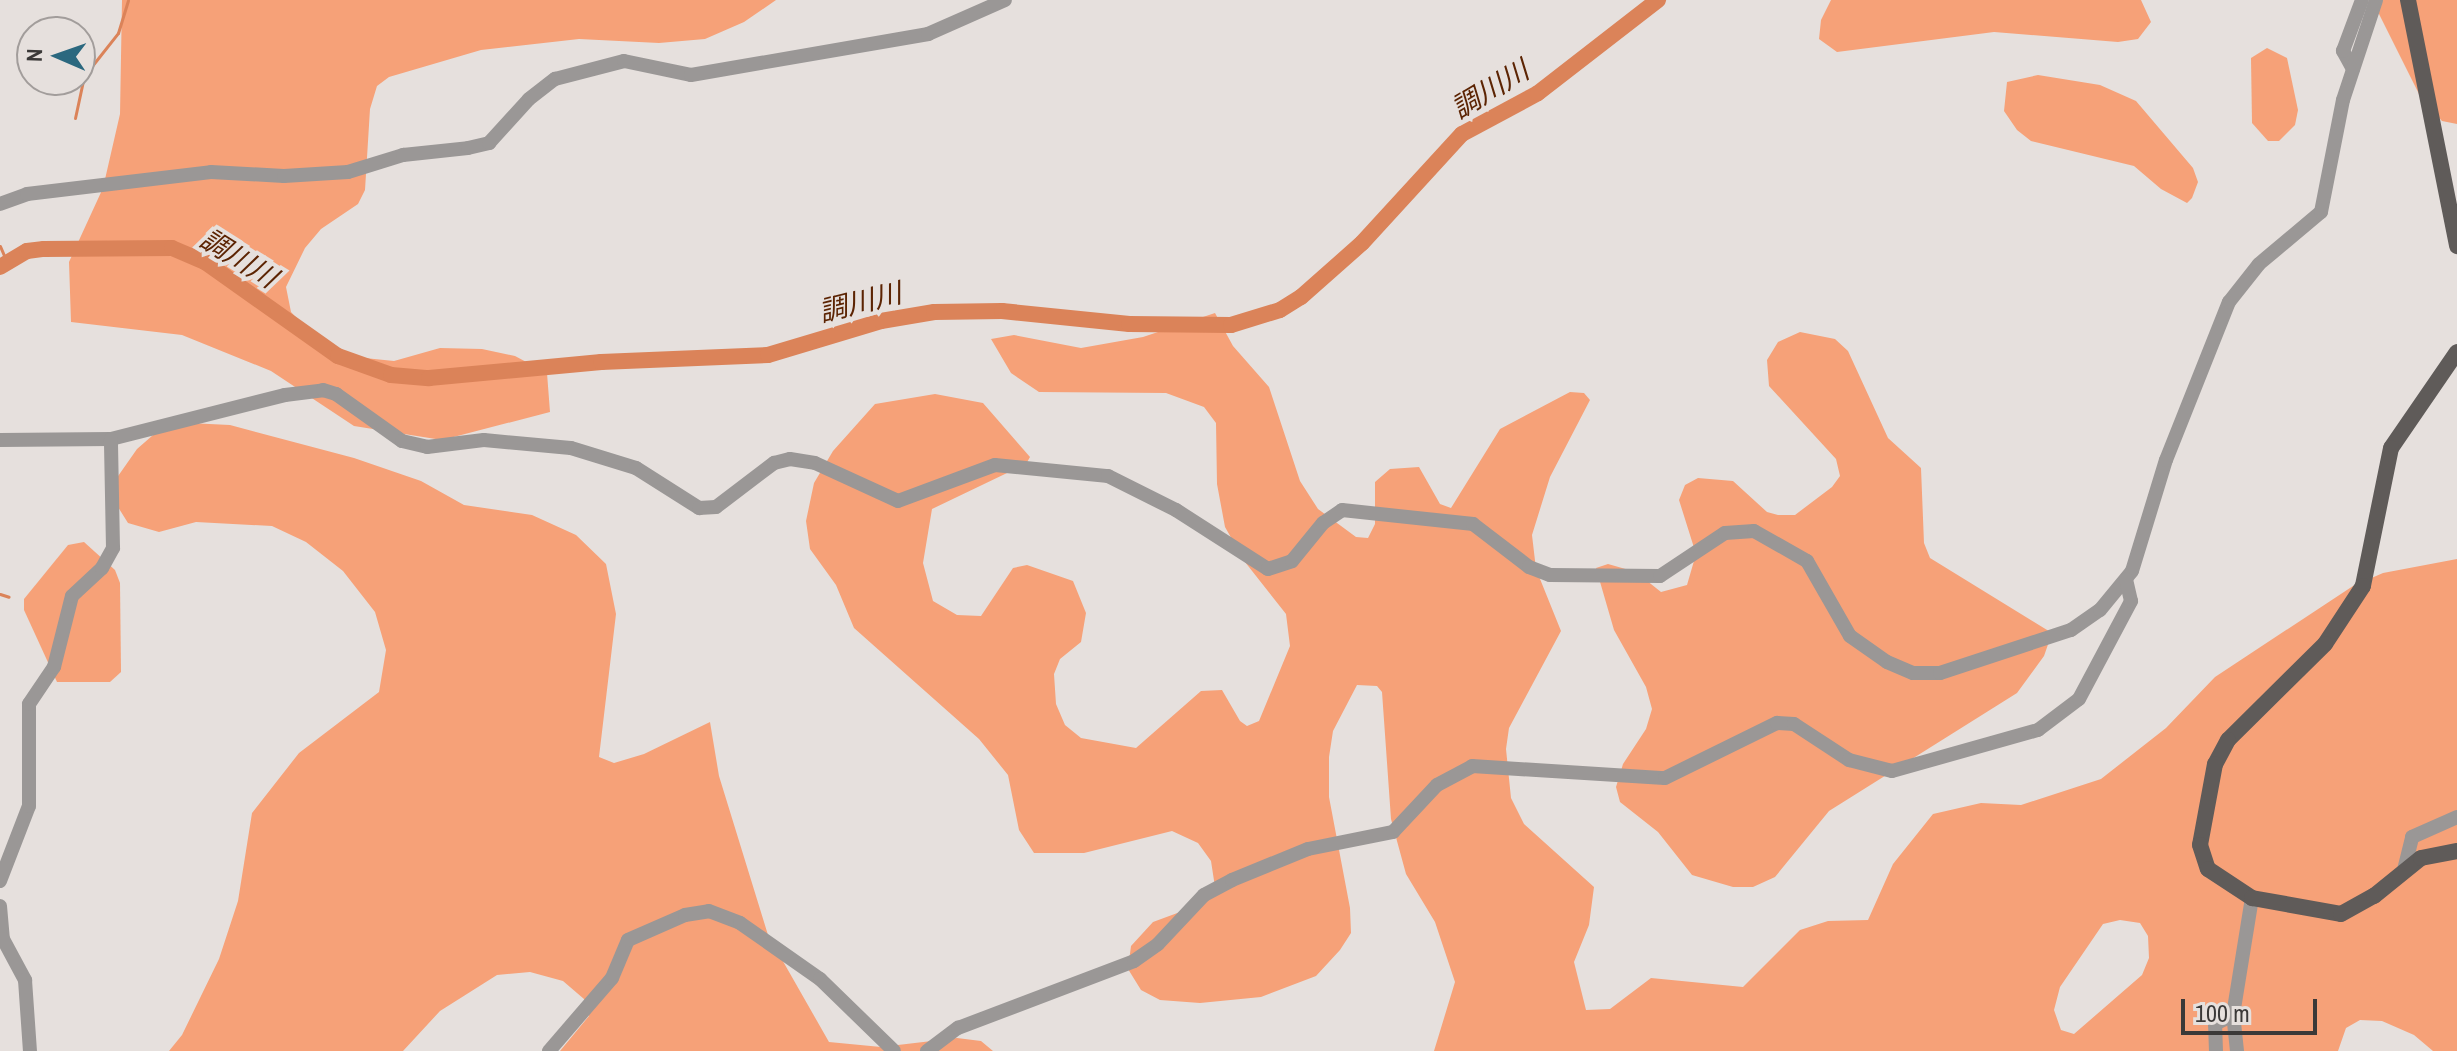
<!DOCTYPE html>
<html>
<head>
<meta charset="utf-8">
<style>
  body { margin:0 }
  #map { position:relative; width:2457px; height:1051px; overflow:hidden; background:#e6e0dd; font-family:"Archivo Narrow","Noto Sans JP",sans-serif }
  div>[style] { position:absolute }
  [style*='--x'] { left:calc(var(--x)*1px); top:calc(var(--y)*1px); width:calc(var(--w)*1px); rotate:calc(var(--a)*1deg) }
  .green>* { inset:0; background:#f6a178 }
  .stream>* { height:3px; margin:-1.5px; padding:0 1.5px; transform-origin:1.5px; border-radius:1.5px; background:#db8359 }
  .river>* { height:16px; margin:-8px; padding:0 8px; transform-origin:8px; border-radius:8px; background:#db8359 }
  .minor>* { height:14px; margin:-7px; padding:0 7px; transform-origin:7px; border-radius:7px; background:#9a9796 }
  .major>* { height:16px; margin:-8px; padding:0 8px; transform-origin:8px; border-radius:8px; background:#5f5b59 }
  span { translate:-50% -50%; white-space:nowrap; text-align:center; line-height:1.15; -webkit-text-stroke:8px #e6e0dd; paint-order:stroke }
  .water-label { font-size:28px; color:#5c2403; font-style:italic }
  .north { position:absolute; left:16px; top:16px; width:80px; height:80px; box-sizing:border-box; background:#e6e0dd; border:2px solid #a29d9b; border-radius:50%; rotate:272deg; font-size:22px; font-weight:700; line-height:32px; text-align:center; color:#3b3938 }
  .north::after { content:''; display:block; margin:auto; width:28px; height:36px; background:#2b687f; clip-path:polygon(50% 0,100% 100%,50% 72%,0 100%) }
  .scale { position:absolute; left:2181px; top:999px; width:136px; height:36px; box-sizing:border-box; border:4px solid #3b3938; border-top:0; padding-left:10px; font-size:24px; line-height:28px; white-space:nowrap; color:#3b3938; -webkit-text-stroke:6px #e6e0dd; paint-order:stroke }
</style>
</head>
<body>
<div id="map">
  <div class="green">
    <div style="clip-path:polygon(122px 0,776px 0,744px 22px,705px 39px,659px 43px,579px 39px,481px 50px,389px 77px,377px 86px,370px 109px,365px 190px,358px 204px,321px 229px,305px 248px,286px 287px,291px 312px,321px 344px,345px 356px,394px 361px,440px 348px,482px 349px,515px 356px,547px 373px,550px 412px,442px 440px,354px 426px,271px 371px,182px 335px,71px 322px,69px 262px,103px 188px,120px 114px)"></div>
    <div style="clip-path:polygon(1831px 0,2141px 0,2151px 22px,2138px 39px,2118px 42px,1994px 32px,1837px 52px,1819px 39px,1821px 20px)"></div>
    <div style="clip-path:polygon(2372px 0,2457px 0,2457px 124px,2442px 121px,2421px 98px)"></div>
    <div style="clip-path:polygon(2267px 48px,2287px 58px,2298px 110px,2295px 125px,2279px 141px,2268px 141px,2252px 123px,2251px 58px)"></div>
    <div style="clip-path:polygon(2038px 75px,2100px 85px,2136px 101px,2193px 168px,2198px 182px,2192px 198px,2187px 203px,2161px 189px,2134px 166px,2031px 141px,2017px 130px,2004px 111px,2007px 82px)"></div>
    <div style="clip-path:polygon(evenodd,1215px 313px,1233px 346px,1269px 387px,1300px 481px,1318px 509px,1356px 537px,1368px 538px,1375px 524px,1375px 482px,1390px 469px,1419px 467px,1440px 504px,1451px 508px,1500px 429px,1570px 392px,1584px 393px,1590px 400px,1550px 477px,1532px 535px,1536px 569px,1561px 631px,1509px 728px,1506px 749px,1511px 798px,1524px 824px,1594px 887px,1589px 925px,1574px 962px,1586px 1010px,1610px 1009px,1651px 978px,1743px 987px,1800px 930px,1828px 921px,1868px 920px,1893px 864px,1933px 814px,1981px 803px,2021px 805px,2101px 779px,2166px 728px,2215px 677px,2353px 586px,2383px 573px,2457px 559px,2457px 1051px,2433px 1051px,2414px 1035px,2382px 1021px,2360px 1020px,2346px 1028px,2338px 1051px,1434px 1051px,1455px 982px,1435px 922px,1406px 874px,1391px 819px,1382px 692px,1377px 686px,1357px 685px,1333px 731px,1329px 757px,1329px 797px,1350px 908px,1351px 933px,1340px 950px,1316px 976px,1261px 997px,1200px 1003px,1160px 1000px,1141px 990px,1128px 969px,1131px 946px,1153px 922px,1199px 905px,1215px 887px,1211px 861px,1198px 843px,1172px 831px,1084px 853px,1034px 853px,1019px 830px,1008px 775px,979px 739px,854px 628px,836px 585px,810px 549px,806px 521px,814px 483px,833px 451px,875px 404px,935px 394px,983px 403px,1030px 457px,1026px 464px,932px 509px,923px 563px,933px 601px,957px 615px,981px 616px,1013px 568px,1027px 565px,1073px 581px,1086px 613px,1081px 642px,1060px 659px,1054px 674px,1056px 704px,1065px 725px,1081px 738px,1136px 748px,1201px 691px,1222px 690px,1240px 721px,1247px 726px,1259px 721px,1290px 646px,1286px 614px,1245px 562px,1225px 527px,1217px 484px,1216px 423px,1204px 407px,1166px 393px,1039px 392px,1011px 373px,991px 339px,1014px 335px,1081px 348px,1143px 337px,1215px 313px,2120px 920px,2140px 923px,2148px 936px,2149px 958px,2142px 975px,2074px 1034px,2061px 1030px,2054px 1010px,2060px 987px,2103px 924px,2120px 920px)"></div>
    <div style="clip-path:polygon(1800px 332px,1835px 339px,1848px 351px,1888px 438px,1921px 468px,1924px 543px,1930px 558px,2052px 633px,2044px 656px,2017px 693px,1829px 811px,1775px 877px,1753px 887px,1733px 887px,1692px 875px,1658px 832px,1620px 802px,1616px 787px,1623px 764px,1646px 729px,1652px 709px,1646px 687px,1614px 630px,1596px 568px,1608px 564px,1636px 572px,1661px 592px,1687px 585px,1696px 554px,1679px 500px,1685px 485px,1698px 478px,1733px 481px,1767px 512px,1778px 515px,1795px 515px,1832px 487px,1840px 476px,1836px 459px,1769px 386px,1767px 360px,1778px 342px)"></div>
    <div style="clip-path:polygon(168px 422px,230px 425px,354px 458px,421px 481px,464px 505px,532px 515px,576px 535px,606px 564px,616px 614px,599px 757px,614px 763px,644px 754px,710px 722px,719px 776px,768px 935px,829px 1042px,881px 1047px,957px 1038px,981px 1041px,993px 1051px,560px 1051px,589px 1016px,584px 999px,563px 981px,530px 972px,497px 975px,440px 1011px,403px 1051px,169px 1051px,182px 1035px,219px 959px,238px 901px,252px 813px,299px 753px,379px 692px,386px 650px,375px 612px,343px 571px,306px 542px,272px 526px,196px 522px,159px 532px,128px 523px,113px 499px,116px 479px,137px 449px)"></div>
    <div style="clip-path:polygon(84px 542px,115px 570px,120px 583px,121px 672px,110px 682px,57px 682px,24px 610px,24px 599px,68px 545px)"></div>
  </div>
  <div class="stream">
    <div style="--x:75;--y:118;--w:43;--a:-77.9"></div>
    <div style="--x:84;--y:76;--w:55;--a:-51.7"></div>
    <div style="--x:118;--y:33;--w:34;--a:-73"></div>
    <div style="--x:0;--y:246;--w:15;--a:67"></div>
    <div style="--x:0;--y:594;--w:9;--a:18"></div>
  </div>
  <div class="river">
    <div style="--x:0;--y:267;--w:31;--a:-31"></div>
    <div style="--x:27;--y:251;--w:17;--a:-7"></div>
    <div style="--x:44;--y:249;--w:128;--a:-0.4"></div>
    <div style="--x:172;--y:248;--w:36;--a:23"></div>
    <div style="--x:205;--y:262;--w:163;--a:35.3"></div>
    <div style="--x:338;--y:356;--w:56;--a:19.7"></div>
    <div style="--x:391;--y:375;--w:38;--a:5"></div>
    <div style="--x:429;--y:378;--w:173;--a:-5.3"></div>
    <div style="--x:601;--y:362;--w:167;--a:-2.4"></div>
    <div style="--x:768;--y:355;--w:118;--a:-16.7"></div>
    <div style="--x:881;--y:321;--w:54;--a:-9.6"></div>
    <div style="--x:934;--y:312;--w:68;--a:-0.8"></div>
    <div style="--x:1002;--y:311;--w:128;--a:5.8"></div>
    <div style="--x:1129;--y:324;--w:102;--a:0.6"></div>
    <div style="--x:1231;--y:325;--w:51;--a:-17"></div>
    <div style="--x:1280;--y:310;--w:25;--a:-32"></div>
    <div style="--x:1301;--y:297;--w:81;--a:-41.5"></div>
    <div style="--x:1362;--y:243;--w:148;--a:-47.5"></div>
    <div style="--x:1462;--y:134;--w:86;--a:-28.3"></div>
    <div style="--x:1538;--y:93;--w:152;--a:-37.8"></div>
  </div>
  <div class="minor">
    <div style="--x:2353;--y:69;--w:21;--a:-119"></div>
    <div style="--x:2343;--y:51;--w:54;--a:-69.6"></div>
    <div style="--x:0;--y:204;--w:29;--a:-20"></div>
    <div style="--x:27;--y:194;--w:185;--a:-6.8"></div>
    <div style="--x:211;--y:172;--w:73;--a:3.1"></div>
    <div style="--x:284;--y:176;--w:64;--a:-3.6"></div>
    <div style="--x:348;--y:172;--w:58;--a:-17.2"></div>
    <div style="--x:403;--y:155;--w:65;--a:-6.1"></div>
    <div style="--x:468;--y:148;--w:22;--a:-13"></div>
    <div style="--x:489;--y:143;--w:59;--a:-47.7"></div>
    <div style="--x:529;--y:99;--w:33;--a:-38"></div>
    <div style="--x:555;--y:79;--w:71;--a:-14.6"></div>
    <div style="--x:624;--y:61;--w:68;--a:11.8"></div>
    <div style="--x:691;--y:75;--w:241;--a:-9.8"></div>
    <div style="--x:928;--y:34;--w:84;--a:-23.8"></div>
    <div style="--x:0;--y:440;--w:111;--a:-0.5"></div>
    <div style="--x:111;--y:439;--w:179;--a:-14.2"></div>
    <div style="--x:285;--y:395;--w:38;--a:-7"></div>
    <div style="--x:323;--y:390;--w:14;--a:17"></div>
    <div style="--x:336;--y:394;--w:81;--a:35.5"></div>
    <div style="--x:402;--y:441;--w:26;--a:13"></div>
    <div style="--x:427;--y:447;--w:57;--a:-7"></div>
    <div style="--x:484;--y:440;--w:87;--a:5.3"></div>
    <div style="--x:571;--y:448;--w:68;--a:17.1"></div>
    <div style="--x:636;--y:468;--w:75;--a:32.4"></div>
    <div style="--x:699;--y:508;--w:17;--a:-3"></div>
    <div style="--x:716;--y:507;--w:73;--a:-37.2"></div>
    <div style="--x:774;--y:463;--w:16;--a:-14"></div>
    <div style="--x:790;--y:459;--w:25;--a:9"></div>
    <div style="--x:815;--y:463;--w:91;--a:24.6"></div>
    <div style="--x:898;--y:501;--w:103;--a:-20.4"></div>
    <div style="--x:995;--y:465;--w:114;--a:5.6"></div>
    <div style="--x:1108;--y:476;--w:76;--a:26.6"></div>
    <div style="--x:1176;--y:510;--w:109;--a:32.7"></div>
    <div style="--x:1268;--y:569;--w:25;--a:-18"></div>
    <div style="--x:1292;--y:561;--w:49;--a:-50.8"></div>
    <div style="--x:1323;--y:523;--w:23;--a:-34"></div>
    <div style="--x:1342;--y:510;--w:132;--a:6.1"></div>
    <div style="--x:1473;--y:524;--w:71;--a:37.5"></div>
    <div style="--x:1529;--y:567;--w:22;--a:21"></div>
    <div style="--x:1550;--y:575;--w:110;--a:0.5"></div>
    <div style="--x:1660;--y:576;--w:78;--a:-33.5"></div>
    <div style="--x:1725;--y:533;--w:29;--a:-4"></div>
    <div style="--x:1754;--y:531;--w:61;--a:29.5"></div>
    <div style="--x:1807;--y:561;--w:86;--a:60.2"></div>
    <div style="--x:1850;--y:636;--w:45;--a:35.1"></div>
    <div style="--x:1887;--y:662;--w:28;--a:23"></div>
    <div style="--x:1913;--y:673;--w:27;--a:0"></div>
    <div style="--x:1940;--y:673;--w:138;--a:-18.2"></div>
    <div style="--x:2071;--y:630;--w:35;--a:-35"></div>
    <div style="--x:2100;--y:610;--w:50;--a:-50.6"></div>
    <div style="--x:2132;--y:571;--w:116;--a:-73"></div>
    <div style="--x:2166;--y:460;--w:170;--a:-68.3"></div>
    <div style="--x:2229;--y:302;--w:48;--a:-51.7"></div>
    <div style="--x:2259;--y:264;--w:81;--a:-40"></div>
    <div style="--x:2321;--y:212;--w:114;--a:-78.9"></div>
    <div style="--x:2343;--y:100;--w:105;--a:-71.7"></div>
    <div style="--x:2404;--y:870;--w:34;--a:-76"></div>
    <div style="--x:2412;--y:837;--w:49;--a:-24"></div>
    <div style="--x:0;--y:881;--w:80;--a:-68.9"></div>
    <div style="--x:29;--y:806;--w:102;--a:-90"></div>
    <div style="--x:29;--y:704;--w:45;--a:-56"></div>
    <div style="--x:54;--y:667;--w:73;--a:-75.8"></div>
    <div style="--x:72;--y:596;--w:41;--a:-43"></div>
    <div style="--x:102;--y:568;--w:23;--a:-61"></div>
    <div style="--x:113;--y:548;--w:109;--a:-91.1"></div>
    <div style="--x:0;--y:906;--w:33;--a:85"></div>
    <div style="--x:3;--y:939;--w:47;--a:61.8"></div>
    <div style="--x:25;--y:980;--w:71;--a:86"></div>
    <div style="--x:549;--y:1051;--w:96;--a:-49.2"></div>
    <div style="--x:612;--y:978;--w:41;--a:-67.2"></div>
    <div style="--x:628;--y:940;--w:62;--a:-23.7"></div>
    <div style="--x:685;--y:915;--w:24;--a:-9"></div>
    <div style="--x:709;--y:911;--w:33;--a:21"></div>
    <div style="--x:740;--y:923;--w:98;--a:35"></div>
    <div style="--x:820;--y:979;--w:103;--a:44.2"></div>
    <div style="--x:927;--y:1051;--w:39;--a:-37"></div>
    <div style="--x:958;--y:1028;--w:188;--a:-20.8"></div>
    <div style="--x:1134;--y:961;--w:29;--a:-35"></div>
    <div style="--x:1158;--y:944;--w:67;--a:-46.8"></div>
    <div style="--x:1204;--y:895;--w:32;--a:-28"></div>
    <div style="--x:1232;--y:880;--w:82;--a:-22.2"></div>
    <div style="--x:1308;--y:849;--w:87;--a:-11.3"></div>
    <div style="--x:1393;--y:832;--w:64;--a:-46.9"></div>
    <div style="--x:1437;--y:785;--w:40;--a:-28"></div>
    <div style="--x:1472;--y:766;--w:193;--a:3.6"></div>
    <div style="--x:1665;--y:778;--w:125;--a:-26.2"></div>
    <div style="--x:1777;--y:723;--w:17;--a:3"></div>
    <div style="--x:1794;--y:724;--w:66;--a:33.2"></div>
    <div style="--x:1849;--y:760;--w:44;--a:14.3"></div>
    <div style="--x:1892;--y:771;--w:152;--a:-15.7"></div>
    <div style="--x:2038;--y:730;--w:51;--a:-37.1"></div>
    <div style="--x:2079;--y:699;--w:111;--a:-62"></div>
    <div style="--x:2131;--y:601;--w:22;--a:-103"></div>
    <div style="--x:2216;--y:1051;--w:27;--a:-92"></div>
    <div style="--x:2215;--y:1024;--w:20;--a:-27"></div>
    <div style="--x:2237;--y:1051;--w:36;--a:-96"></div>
    <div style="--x:2233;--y:1015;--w:119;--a:-80.8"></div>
  </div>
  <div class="major">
    <div style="--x:2408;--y:0;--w:251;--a:78.7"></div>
    <div style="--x:2457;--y:352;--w:116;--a:124.5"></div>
    <div style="--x:2391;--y:448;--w:141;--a:101.5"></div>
    <div style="--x:2363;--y:586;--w:69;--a:123.2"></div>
    <div style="--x:2325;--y:644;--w:136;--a:135.3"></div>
    <div style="--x:2228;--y:740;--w:27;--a:118"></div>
    <div style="--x:2215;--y:764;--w:82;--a:100.5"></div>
    <div style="--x:2200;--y:845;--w:25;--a:72"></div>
    <div style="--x:2208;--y:869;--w:53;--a:33.4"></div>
    <div style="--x:2252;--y:898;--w:90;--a:10.2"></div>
    <div style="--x:2341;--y:914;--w:38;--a:-29"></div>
    <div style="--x:2374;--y:896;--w:60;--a:-39"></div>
    <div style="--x:2421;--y:858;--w:37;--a:-11"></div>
  </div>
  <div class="water-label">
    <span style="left:1490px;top:89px;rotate:-31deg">調川川</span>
    <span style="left:239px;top:258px;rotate:32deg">調川川</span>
    <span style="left:860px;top:302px;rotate:-14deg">調川川</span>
  </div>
  <div class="north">N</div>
  <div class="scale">100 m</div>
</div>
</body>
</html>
